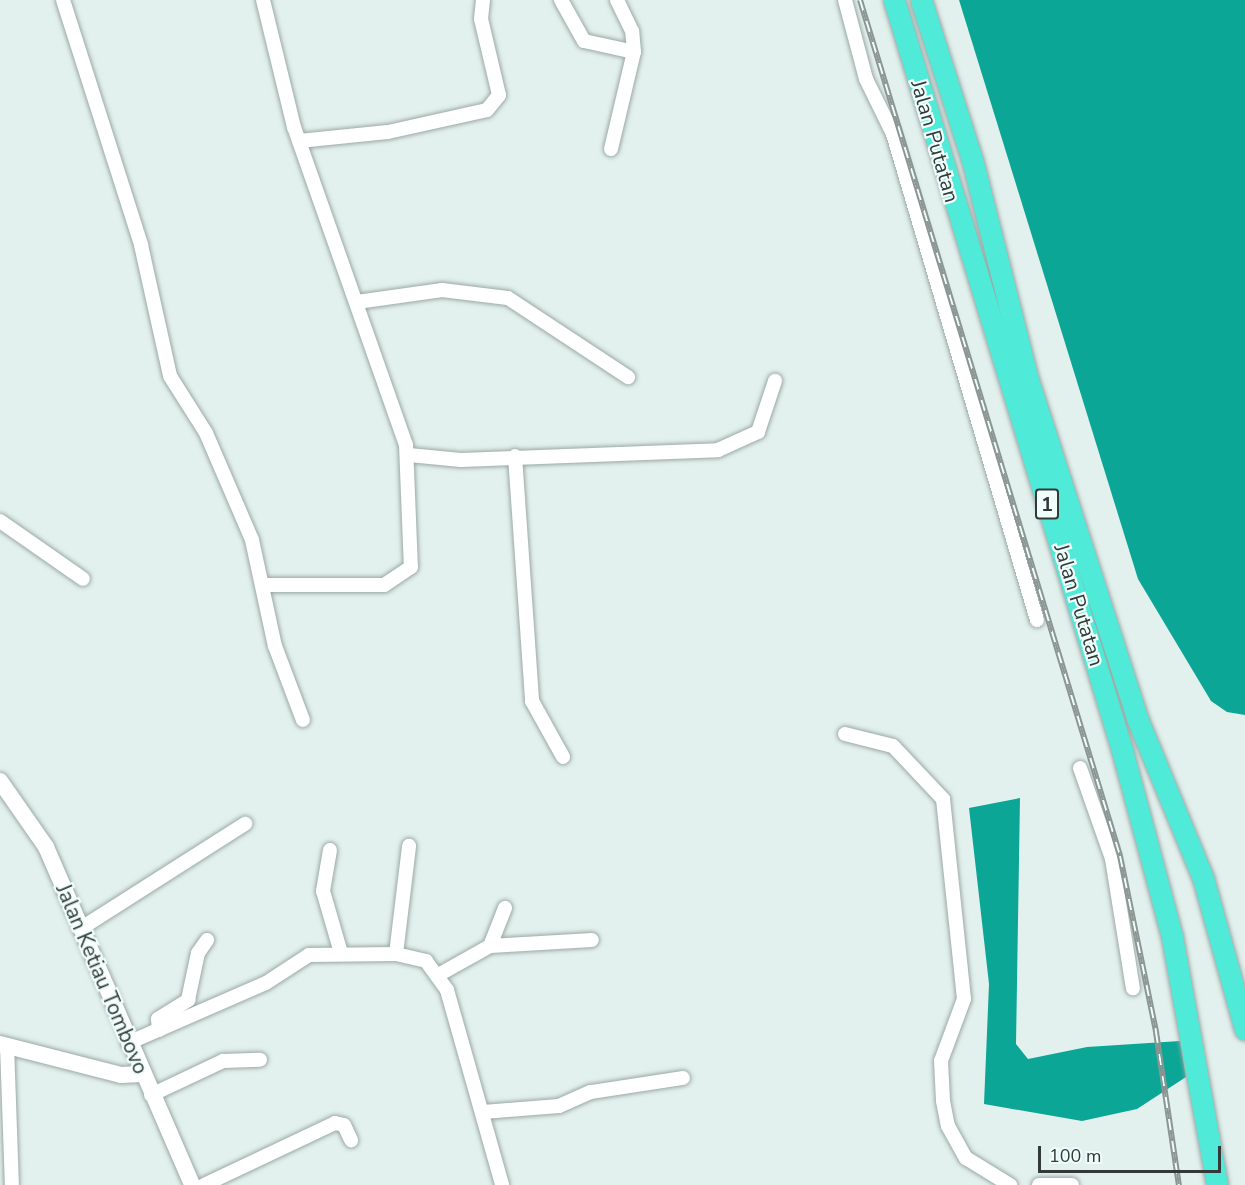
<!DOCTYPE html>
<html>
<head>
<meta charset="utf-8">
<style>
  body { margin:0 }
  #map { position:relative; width:1245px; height:1185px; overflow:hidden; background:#e3f1ee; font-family:"Nunito Sans",sans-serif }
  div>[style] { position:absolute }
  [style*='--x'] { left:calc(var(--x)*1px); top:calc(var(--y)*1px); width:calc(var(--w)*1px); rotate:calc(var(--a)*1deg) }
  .water>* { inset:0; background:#0ba696 }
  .roads { filter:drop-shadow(0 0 2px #9ba9a6) drop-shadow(0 0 2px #9ba9a6) }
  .minor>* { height:14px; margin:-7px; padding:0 7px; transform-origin:7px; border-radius:7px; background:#fff }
  .tertiary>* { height:16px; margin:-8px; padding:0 8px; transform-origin:8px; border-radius:8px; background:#fff }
  .trunk>* { height:21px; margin:-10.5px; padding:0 10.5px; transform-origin:10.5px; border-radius:10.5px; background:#50ead8 }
  .rail>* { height:6px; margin-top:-3px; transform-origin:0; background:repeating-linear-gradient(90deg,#f0fefb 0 11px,#8b9593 0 22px); box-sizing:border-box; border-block:2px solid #8b9593 }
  span { translate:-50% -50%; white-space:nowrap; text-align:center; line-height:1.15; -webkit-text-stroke:4.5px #f0fefb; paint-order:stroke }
  .shield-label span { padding:2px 4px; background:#f0fefb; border:2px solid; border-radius:4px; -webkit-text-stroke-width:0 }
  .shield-label { font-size:20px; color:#333938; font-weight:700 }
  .street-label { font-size:21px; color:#333938 }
  .scale { position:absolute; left:1038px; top:1146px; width:183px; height:27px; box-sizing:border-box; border:3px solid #333938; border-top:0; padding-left:8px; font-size:18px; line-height:21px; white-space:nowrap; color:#333938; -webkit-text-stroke:4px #f0fefb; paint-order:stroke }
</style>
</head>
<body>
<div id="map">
  <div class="water">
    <div style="clip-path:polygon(959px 0,1245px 0,1245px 715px,1227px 712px,1211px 701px,1138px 579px)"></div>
    <div style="clip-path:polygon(1020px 798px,1016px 1044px,1028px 1059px,1087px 1047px,1180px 1041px,1186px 1077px,1137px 1109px,1082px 1121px,984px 1104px,989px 984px,969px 808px)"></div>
  </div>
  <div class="roads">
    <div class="minor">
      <div style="--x:63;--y:0;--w:257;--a:72.3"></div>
      <div style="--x:141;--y:245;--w:134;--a:77.5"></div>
      <div style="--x:170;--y:376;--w:67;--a:57.7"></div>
      <div style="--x:206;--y:433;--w:116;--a:66.7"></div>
      <div style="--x:252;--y:540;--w:108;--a:77.8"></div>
      <div style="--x:275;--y:646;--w:79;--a:69.3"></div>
      <div style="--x:263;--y:0;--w:131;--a:76.3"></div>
      <div style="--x:294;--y:127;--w:337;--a:70.6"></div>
      <div style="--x:406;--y:445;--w:122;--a:87.7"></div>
      <div style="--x:411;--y:567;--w:32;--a:146"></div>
      <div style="--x:384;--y:585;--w:121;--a:180"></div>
      <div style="--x:561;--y:0;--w:47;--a:60.7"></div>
      <div style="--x:584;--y:41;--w:51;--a:12.4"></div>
      <div style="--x:845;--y:0;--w:82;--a:75.1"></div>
      <div style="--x:866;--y:79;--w:61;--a:63.9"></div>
      <div style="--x:893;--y:134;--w:507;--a:73.5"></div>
      <div style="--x:299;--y:141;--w:89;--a:-5.8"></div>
      <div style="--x:388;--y:132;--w:101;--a:-12.5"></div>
      <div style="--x:487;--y:110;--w:19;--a:-51"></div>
      <div style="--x:499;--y:95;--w:78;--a:-103.3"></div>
      <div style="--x:481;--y:19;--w:19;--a:-84"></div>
      <div style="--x:611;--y:149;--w:100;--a:-76.7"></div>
      <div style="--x:634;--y:52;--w:21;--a:-95"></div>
      <div style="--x:632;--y:31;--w:34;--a:-116"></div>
      <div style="--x:357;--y:302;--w:86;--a:-8"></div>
      <div style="--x:442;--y:290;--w:66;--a:6.9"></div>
      <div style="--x:508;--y:298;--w:144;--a:33.4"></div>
      <div style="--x:409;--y:455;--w:52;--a:5.5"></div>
      <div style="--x:461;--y:460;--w:257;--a:-2.2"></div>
      <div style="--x:718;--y:450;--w:44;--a:-24.2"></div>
      <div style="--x:758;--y:432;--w:54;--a:-71.6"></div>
      <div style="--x:515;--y:456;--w:246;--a:86"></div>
      <div style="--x:532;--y:701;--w:64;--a:61"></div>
      <div style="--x:0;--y:521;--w:101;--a:34.9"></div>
      <div style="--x:845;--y:734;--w:49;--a:14"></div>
      <div style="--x:893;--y:746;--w:73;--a:46.7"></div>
      <div style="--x:943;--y:799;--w:201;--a:84"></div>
      <div style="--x:964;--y:999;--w:66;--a:110.4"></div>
      <div style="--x:941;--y:1061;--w:40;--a:87.1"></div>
      <div style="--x:943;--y:1101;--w:25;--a:79"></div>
      <div style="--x:948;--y:1126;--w:37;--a:61"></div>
      <div style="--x:966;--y:1158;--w:52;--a:31.5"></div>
      <div style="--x:1080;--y:768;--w:96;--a:70.6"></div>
      <div style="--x:1112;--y:859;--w:131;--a:80.8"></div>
      <div style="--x:330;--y:850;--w:42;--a:99.7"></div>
      <div style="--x:323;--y:891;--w:65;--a:73.8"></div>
      <div style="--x:80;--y:929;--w:196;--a:-32.5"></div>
      <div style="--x:490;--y:946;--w:102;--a:-3.4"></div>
      <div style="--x:396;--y:954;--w:109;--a:-83.1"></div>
      <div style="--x:440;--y:974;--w:57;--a:-29.2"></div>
      <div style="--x:490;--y:946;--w:41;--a:-68.5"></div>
      <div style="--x:159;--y:1030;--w:11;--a:-95"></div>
      <div style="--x:158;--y:1019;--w:36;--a:-32"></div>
      <div style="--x:188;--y:1000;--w:48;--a:-78"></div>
      <div style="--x:198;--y:953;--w:16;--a:-55"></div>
      <div style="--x:128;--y:1043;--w:150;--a:-23.5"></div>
      <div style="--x:266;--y:983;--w:51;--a:-33.1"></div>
      <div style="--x:309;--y:955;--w:87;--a:-0.7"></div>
      <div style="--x:396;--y:954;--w:31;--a:13"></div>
      <div style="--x:426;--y:961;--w:36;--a:54"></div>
      <div style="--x:447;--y:990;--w:203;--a:74.2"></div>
      <div style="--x:7;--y:1045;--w:140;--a:88"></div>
      <div style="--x:151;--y:1095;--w:80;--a:-25.3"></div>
      <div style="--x:223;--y:1061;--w:37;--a:-2"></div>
      <div style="--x:483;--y:1112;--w:76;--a:-4.5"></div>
      <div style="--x:559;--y:1106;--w:35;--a:-24"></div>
      <div style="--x:591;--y:1092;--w:93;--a:-8.7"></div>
      <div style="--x:204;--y:1185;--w:145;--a:-25.3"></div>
      <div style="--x:335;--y:1123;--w:9;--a:13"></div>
      <div style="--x:344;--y:1125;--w:17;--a:65"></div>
      <div style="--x:1039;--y:1185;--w:33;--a:0"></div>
    </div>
    <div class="tertiary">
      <div style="--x:0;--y:781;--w:80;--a:55.1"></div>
      <div style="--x:46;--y:847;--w:368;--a:66.6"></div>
      <div style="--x:0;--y:1044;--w:125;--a:14.4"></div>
      <div style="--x:121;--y:1075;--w:21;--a:-3"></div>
    </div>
    <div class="trunk">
      <div style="--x:894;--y:0;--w:784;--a:73.09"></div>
      <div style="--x:1122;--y:750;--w:194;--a:75"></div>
      <div style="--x:1172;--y:937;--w:252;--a:79.7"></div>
      <div style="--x:921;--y:0;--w:171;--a:72.3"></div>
      <div style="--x:973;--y:163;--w:224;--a:75.8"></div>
      <div style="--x:1028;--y:380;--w:355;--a:72.1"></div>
      <div style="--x:1137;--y:718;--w:173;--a:67.6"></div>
      <div style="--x:1203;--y:878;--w:157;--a:74.5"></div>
    </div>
  </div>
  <div class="rail">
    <div style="--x:860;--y:0;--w:895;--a:73.1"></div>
    <div style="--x:1120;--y:856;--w:180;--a:78.4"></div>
    <div style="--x:1156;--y:1032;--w:155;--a:81.5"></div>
  </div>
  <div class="shield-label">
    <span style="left:1047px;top:504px">1</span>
  </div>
  <div class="street-label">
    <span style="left:935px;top:141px;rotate:74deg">Jalan Putatan</span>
    <span style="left:1079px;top:605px;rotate:73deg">Jalan Putatan</span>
    <span style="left:102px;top:979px;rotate:67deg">Jalan Ketiau Tombovo</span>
  </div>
  <div class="scale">100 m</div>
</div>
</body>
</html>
